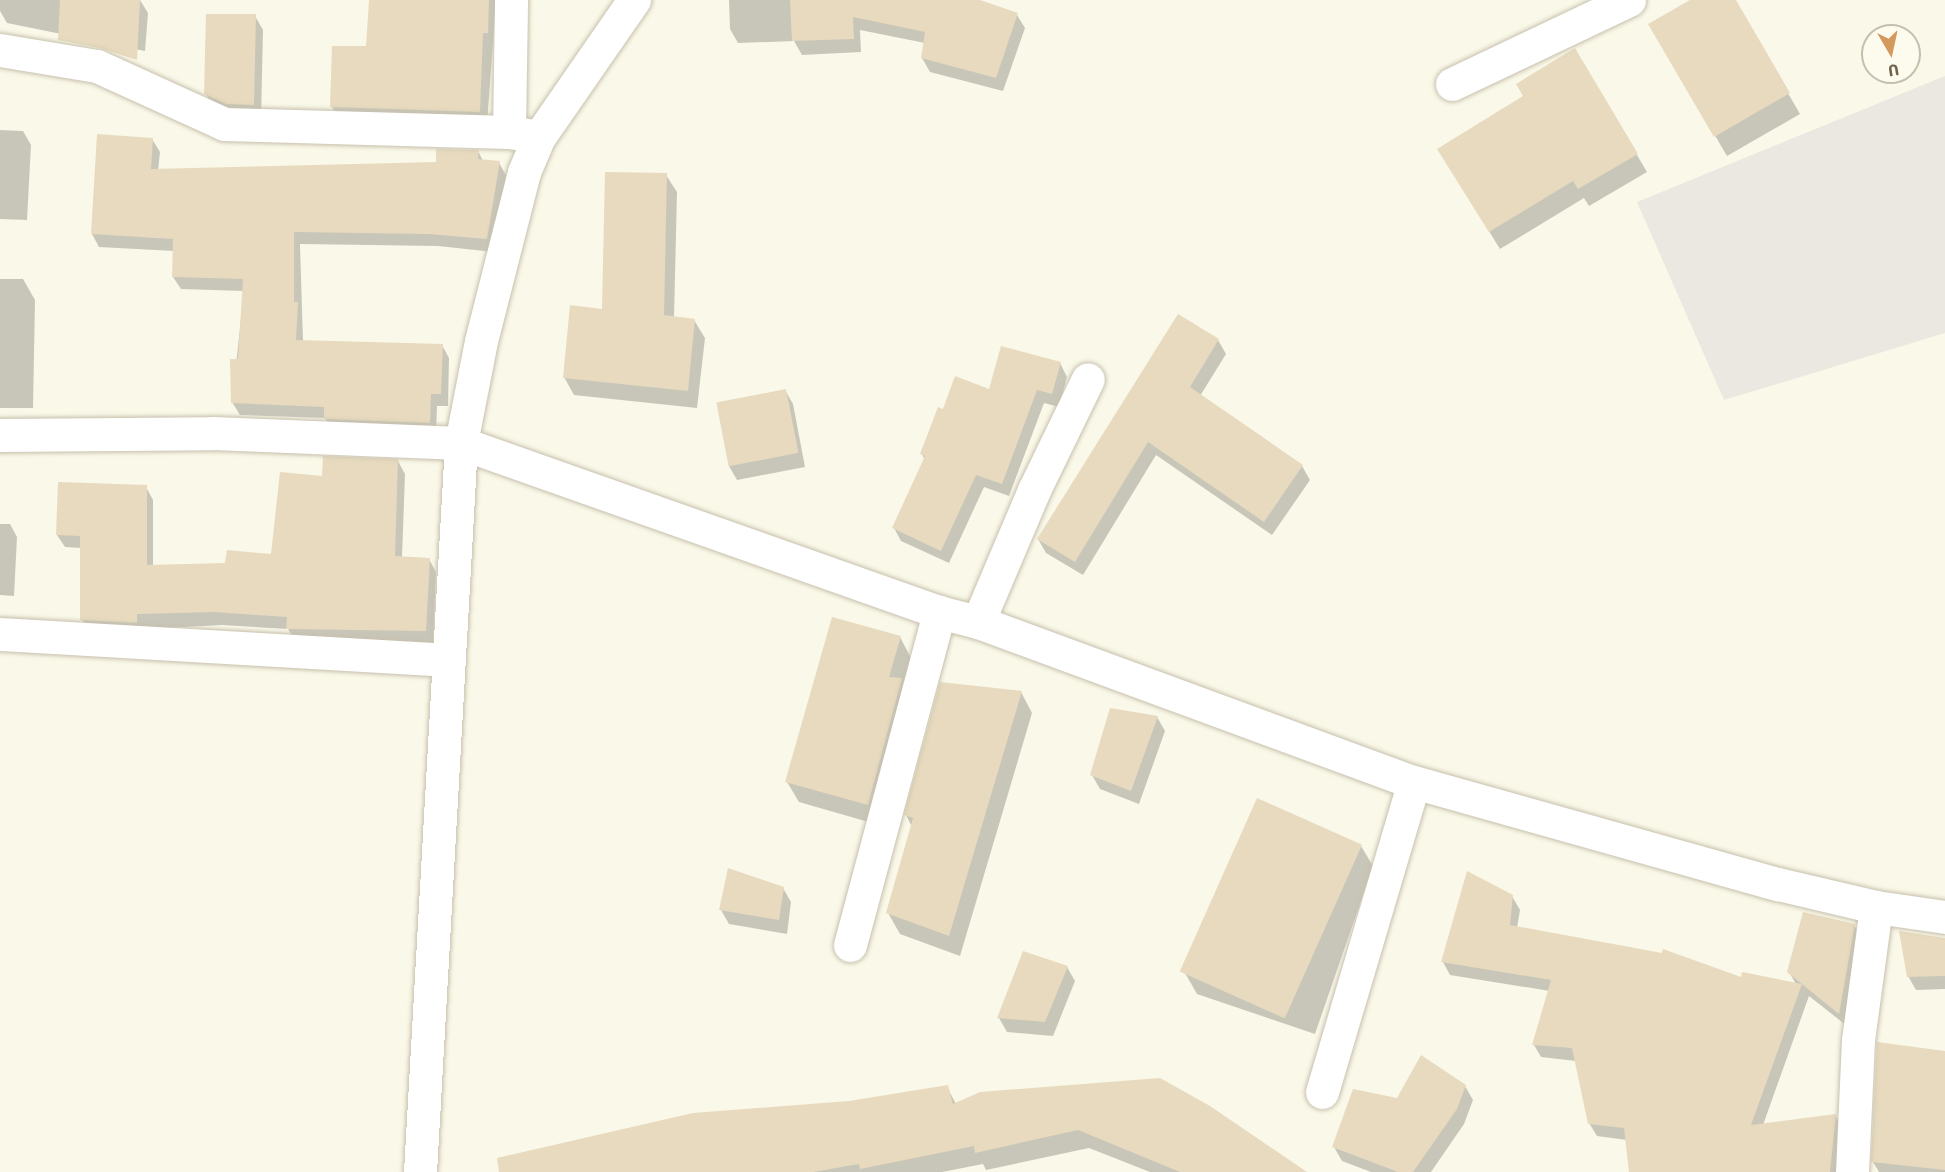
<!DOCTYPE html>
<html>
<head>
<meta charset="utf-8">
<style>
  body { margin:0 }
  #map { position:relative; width:1945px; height:1172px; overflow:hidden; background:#faf8e8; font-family:Signika,sans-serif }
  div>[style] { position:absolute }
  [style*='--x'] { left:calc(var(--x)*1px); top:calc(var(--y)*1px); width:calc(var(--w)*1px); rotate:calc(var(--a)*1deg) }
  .industrial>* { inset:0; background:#ebe8e1 }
  .shadow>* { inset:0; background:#0003 }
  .building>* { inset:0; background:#e7dabe; transform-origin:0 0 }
  .roads { filter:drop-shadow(0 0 2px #c7c0ad) drop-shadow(0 0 2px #c7c0ad) }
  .minor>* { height:33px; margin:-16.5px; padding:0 16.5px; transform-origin:16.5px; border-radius:16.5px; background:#fff }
  .tertiary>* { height:33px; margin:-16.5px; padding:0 16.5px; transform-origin:16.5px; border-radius:16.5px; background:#fff }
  span { translate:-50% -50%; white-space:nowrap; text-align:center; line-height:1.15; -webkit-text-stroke:4.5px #fdfbed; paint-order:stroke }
  .north { position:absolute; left:1861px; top:24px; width:60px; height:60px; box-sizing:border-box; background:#fdfbed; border:2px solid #c5bfae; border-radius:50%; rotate:171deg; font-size:16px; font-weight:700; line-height:24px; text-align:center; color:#70644f }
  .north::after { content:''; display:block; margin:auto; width:21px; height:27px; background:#d4995c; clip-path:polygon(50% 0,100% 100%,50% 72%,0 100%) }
</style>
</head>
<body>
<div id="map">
  <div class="industrial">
    <div style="clip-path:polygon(1945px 76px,1945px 333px,1724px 400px,1637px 202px)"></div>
  </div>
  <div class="shadow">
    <div style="clip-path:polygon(0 0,140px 0,148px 13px,145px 51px,7px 23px,0 11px)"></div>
    <div style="clip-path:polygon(371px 0,496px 0,487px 125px,340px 120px,332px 107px,368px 48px)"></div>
    <div style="clip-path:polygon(729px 0,975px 0,1017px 15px,1025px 28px,1003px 91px,930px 72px,922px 58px,925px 43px,860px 30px,861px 52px,802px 55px,794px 41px,738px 43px,730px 29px)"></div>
    <div style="clip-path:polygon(1693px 0,1734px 0,1800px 114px,1727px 156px,1650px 25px)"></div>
    <div style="clip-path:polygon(255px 16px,263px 30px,261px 119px,214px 108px,206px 94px)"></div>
    <div style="clip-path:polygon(1575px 50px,1647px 172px,1589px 206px,1584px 198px,1500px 249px,1449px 167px)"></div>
    <div style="clip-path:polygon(0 130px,23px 131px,31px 145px,27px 220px,0 219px)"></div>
    <div style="clip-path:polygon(98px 136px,152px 139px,160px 152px,158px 171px,437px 164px,478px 151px,483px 161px,499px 163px,506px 175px,494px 252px,438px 246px,300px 244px,303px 341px,442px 345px,449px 358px,448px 406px,437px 406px,436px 435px,333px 431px,325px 418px,240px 415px,232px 402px,244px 291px,181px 289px,173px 277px,174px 251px,99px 247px,92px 234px)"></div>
    <div style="clip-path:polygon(666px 175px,677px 192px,674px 318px,694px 320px,705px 338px,697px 408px,574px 395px,564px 377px,604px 310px)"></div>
    <div style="clip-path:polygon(0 279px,23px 279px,35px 300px,33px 408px,0 408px)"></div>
    <div style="clip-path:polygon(1218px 340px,1226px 354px,1200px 396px,1302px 466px,1310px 480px,1272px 535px,1156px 455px,1083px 575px,1046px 553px,1038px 539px)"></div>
    <div style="clip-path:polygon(1060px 363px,1067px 377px,1059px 407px,1044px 403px,1009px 496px,984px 487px,949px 563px,901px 541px,894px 528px,925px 460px,922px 454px,944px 411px)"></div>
    <div style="clip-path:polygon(785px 390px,793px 404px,805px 467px,737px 480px,729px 466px,717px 403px)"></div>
    <div style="clip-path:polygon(398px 461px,405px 474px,402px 558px,429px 559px,436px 572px,433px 643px,295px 641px,288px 629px,222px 625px,89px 632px,82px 619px,82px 548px,65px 547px,57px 535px,146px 487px,153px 500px,153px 566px,227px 564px,272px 555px,324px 478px)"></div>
    <div style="clip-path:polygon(0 524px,10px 524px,17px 537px,14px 596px,0 595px)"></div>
    <div style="clip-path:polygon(900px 637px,911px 658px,879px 825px,799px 802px,787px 782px)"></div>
    <div style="clip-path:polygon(1021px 692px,1032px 713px,960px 956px,900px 934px,888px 913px,912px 827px,906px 815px)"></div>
    <div style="clip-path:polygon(1157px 717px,1165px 731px,1139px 804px,1100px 789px,1092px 775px)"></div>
    <div style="clip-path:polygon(1361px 846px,1373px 866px,1315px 1034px,1197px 994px,1185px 973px)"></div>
    <div style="clip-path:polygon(783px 888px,791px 902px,787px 934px,729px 924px,721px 910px)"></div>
    <div style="clip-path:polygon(1512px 896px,1520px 910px,1517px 928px,1742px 979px,1796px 984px,1789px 972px,1854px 925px,1862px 939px,1847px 1026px,1809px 996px,1763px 1125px,1835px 1115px,1842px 1128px,1838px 1172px,1630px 1172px,1627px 1140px,1597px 1136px,1589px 1123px,1576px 1061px,1541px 1057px,1534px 1045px,1550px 991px,1450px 975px,1443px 962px)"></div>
    <div style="clip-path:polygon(1945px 939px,1945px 989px,1916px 990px,1908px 976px)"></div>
    <div style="clip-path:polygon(1024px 953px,1067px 967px,1075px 981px,1053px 1036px,1007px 1032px,999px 1018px)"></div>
    <div style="clip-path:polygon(1945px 1053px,1945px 1172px,1879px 1172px,1873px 1162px)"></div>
    <div style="clip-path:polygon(1465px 1086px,1473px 1100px,1464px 1124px,1431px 1172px,1371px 1172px,1342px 1161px,1334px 1147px,1397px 1099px)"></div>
    <div style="clip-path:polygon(947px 1087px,956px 1104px,1301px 1172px,1150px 1172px,1089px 1148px,986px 1170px,983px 1164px,942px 1172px,524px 1172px,849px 1102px)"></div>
  </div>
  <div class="building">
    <div style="clip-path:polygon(60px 0,140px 0,137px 60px,100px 48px,58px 40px)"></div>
    <div style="clip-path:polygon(369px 0,489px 0,488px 33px,483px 33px,480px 112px,330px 107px,332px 46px,366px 46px)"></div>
    <div style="clip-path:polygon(790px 0,980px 0,1018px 13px,996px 78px,921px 58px,925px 32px,853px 17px,854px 39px,792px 41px)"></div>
    <div style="clip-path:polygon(1690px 0,1736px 0,1790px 93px,1714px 137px,1648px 24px)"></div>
    <div style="clip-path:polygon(206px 14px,256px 14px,254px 105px,226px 104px,204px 94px)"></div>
    <div style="clip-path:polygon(1575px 48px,1638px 154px,1578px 189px,1573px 181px,1489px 232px,1437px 149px,1523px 96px,1516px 84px)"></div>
    <div style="clip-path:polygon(97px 134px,153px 138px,151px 169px,436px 162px,436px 149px,479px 150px,478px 159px,500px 161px,487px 239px,428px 234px,294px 232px,294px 302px,298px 302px,296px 340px,443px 344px,441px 394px,431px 394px,430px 423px,324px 419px,324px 407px,231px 403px,230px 359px,238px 359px,243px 279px,172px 277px,173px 239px,91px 234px)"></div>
    <div style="clip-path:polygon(605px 172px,667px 173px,664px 315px,695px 319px,688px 391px,563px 378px,570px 305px,602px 309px)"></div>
    <div style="clip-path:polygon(1178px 314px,1219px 339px,1190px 387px,1303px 465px,1264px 522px,1148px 442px,1075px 562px,1037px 539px)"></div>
    <div style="clip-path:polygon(1001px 346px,1061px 362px,1052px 394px,1037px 390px,1002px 484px,976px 475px,941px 551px,892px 528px,925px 456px,920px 454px,938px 407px,943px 409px,955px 376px,989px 389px)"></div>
    <div style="left:786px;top:389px;width:65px;height:71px;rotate:79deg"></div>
    <div style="clip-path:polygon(323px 456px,398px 459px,395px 556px,430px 558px,426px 631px,286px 629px,287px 617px,214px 612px,137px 614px,137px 623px,80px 620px,80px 536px,56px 535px,58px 482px,147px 485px,147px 565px,225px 563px,227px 550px,271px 554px,280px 472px,322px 476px)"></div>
    <div style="clip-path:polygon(832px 617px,901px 636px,889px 677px,902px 678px,868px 805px,785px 782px)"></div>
    <div style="clip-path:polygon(940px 682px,1022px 691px,949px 936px,886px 913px,913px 818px,904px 815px)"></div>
    <div style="clip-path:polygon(1110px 708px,1158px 716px,1131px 791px,1090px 775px)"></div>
    <div style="left:1257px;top:798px;width:115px;height:190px;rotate:24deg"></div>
    <div style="clip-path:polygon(728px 868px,784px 887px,779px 920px,719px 910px)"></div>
    <div style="clip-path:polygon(1467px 871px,1513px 895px,1510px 925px,1662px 953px,1663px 949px,1741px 977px,1742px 972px,1802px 984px,1751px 1125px,1836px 1114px,1830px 1172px,1629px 1172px,1624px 1128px,1588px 1124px,1572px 1048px,1532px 1045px,1551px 980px,1441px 962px)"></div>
    <div style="clip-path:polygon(1803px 912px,1855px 924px,1839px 1014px,1787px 972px)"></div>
    <div style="clip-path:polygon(1899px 931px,1945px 938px,1945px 976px,1907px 977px)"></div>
    <div style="clip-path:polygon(1023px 951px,1068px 966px,1045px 1022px,997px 1018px)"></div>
    <div style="clip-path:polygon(1877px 1042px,1945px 1051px,1945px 1170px,1871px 1162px)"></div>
    <div style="clip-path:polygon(1421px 1055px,1466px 1085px,1457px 1109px,1413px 1172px,1398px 1172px,1332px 1147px,1353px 1089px,1397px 1098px)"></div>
    <div style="clip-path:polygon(1160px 1078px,1210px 1106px,1307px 1172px,1180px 1172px,1078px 1130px,975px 1153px,974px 1146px,860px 1169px,859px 1164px,813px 1172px,499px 1172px,497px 1158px,693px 1113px,849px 1101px,948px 1085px,953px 1104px,980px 1092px)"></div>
  </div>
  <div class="roads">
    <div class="minor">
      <div style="--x:0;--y:50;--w:98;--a:9.4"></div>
      <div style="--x:97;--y:66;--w:140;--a:24.5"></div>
      <div style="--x:224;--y:124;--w:285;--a:1.6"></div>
      <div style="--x:509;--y:132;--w:30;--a:9"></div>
      <div style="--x:1452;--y:84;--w:196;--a:-25.4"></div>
      <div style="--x:509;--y:132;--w:132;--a:-89.1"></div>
      <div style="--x:0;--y:435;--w:213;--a:-0.5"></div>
      <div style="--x:213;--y:433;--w:248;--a:2.3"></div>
      <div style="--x:461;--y:443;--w:507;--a:19.47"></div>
      <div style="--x:939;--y:612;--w:40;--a:14.4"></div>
      <div style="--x:978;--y:622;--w:464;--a:20.2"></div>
      <div style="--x:1414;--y:782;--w:378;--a:15.7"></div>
      <div style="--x:1778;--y:884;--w:101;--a:13.2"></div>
      <div style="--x:1876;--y:907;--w:70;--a:8.2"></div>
      <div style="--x:978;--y:622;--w:143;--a:-67"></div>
      <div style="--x:1034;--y:490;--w:123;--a:-64.1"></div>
      <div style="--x:0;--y:634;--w:447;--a:3.3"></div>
      <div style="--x:850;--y:945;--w:345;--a:-75"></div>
      <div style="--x:1322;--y:1092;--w:323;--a:-73.5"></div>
      <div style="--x:1852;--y:1172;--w:132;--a:-87.4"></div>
      <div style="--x:1858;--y:1040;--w:134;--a:-82.3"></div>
    </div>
    <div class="tertiary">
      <div style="--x:420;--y:1172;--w:730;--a:-86.78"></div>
      <div style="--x:461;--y:443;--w:104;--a:-78.9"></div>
      <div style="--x:481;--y:341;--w:174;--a:-75.7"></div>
      <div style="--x:524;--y:172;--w:38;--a:-67"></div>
      <div style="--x:539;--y:137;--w:167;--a:-55.3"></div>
    </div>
  </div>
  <div class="north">U</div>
</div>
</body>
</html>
